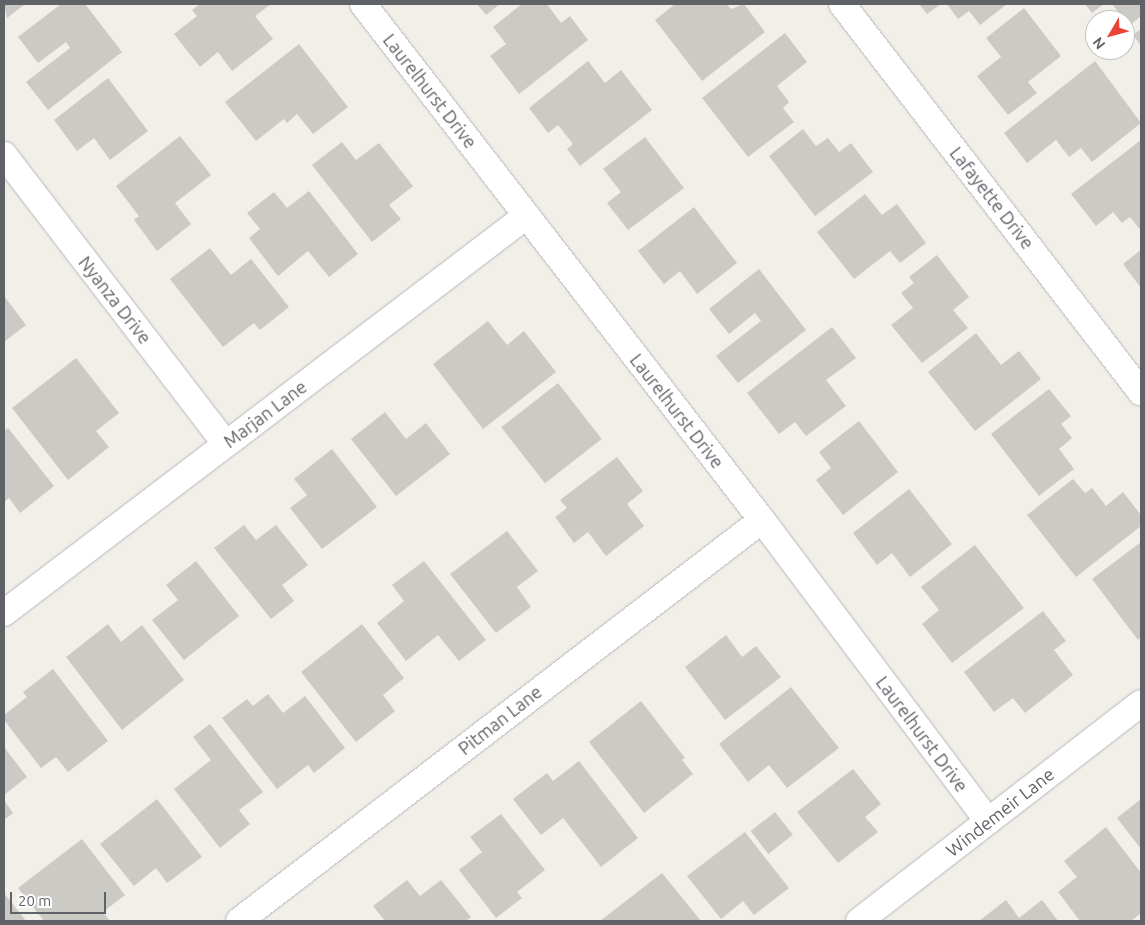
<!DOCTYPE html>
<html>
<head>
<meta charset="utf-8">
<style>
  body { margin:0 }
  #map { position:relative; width:1145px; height:925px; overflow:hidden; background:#f1efe8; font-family:Ubuntu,sans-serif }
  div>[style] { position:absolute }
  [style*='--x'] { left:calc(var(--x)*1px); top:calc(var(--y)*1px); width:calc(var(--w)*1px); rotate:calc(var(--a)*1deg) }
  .building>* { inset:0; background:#cccac5; transform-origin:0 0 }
  .roads { filter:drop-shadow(0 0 1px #b5b8bc) drop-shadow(0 0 1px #b5b8bc) }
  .street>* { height:26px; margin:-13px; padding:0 13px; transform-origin:13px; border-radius:13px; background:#fff }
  span { translate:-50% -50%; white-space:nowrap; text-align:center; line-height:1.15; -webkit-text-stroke:5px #fff; paint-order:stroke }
  .street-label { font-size:18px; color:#5f6368 }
  .frame { position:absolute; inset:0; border:5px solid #5f6368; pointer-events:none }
  .north { position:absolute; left:1085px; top:10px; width:50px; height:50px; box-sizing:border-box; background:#fff; border:1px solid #bfc1c3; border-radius:50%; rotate:233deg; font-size:14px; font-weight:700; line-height:20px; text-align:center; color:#5f6368 }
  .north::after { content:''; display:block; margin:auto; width:18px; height:22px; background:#ea4335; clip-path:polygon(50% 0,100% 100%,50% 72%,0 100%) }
  .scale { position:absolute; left:10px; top:892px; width:96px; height:22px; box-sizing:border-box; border:2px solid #5f6368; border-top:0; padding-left:6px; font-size:15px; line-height:18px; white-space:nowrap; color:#5f6368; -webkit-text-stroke:4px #fff; paint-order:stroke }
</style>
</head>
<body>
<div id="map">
  <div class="building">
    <div style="clip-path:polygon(4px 4px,25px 4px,7px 18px)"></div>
    <div style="clip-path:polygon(61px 4px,85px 4px,122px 52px,48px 110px,26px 82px,70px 48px,66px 42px,38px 63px,18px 37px)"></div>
    <div style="clip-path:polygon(200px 4px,271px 4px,255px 16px,273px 39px,232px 71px,218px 52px,200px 67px,174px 34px,197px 16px,192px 10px)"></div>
    <div style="clip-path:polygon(477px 4px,500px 4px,486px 15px)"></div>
    <div style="clip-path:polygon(522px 4px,547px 4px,561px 23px,570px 16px,588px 40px,519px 94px,490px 56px,506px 44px,493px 27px)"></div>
    <div style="clip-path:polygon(675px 4px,727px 4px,731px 9px,744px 4px,765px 32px,702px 81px,655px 20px)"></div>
    <div style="clip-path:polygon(919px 4px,941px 4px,927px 14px)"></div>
    <div style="clip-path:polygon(947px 4px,1007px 4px,980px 25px,969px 11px,958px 19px)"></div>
    <div style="clip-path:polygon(1085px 4px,1104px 4px,1092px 13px)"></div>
    <div style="clip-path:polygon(1112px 4px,1141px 4px,1141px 16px,1129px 26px)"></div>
    <div style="clip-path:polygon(1024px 8px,1061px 56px,1028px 82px,1037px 93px,1008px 115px,977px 76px,1001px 57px,986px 38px)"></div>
    <div style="clip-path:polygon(1141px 29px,1141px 46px,1133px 35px)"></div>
    <div style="clip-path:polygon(785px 33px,807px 62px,777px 86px,789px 102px,783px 108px,794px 122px,748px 157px,702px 98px)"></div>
    <div style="clip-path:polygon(299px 44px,348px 107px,313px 134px,297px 114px,287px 123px,284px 119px,256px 141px,225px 102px)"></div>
    <div style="clip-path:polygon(588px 61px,605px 83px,621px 70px,652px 110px,580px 166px,567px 149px,573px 144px,558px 125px,548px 133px,529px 108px)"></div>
    <div style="clip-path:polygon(1095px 61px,1141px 123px,1092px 162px,1081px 148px,1069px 157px,1056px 140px,1027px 163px,1004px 133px)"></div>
    <div style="clip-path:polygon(108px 78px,148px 131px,110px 160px,94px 138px,77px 151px,54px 120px)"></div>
    <div style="clip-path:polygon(803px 129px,816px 146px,828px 138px,839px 152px,851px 143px,873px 172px,815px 216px,769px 156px)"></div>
    <div style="clip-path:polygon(180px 136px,211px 175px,175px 203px,191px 224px,157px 251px,134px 220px,139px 216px,116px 186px)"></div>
    <div style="clip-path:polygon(645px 137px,684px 188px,628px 230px,607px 203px,621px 192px,603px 169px)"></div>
    <div style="clip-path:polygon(1141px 140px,1141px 231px,1130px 217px,1122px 223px,1113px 212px,1096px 226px,1071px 194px)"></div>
    <div style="clip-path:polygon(342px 142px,356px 160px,379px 143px,413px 186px,389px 205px,401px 219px,372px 242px,312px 165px)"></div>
    <div style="clip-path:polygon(309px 191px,358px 254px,329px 277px,308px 251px,278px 276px,249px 238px,260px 229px,247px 213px,274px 192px,287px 208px)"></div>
    <div style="clip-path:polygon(865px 194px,882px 215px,897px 204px,926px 243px,900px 263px,890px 251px,854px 279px,817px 232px)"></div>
    <div style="clip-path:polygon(694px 207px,737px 263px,697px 294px,680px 271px,664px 284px,638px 251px)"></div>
    <div style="clip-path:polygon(210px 248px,231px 275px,251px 259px,289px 307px,260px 330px,254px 323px,223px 347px,170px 279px)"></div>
    <div style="clip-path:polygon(1141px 250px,1141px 288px,1123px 264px)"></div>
    <div style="clip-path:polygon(937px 255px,969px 297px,953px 310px,968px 328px,922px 363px,891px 325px,913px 308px,901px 293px,914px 283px,909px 277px)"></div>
    <div style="clip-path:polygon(759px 269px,806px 330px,738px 383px,716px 356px,761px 321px,755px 313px,729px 334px,709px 309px)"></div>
    <div style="clip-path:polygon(4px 296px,26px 325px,4px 342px)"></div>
    <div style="clip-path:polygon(488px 321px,507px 345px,524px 331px,556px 372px,483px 429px,433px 364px)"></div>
    <div style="clip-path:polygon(832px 327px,856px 358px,826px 380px,846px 406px,806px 436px,795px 422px,779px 434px,747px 393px)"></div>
    <div style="clip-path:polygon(976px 333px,1001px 365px,1019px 351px,1041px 379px,975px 431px,928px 372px)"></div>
    <div style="clip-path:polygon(76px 358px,119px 413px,96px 431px,109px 447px,68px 480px,12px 408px)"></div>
    <div style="left:558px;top:383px;width:71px;height:72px;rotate:52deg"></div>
    <div style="clip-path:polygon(1049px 389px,1071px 416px,1061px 424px,1072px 438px,1059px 449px,1074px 469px,1039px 496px,991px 434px)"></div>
    <div style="clip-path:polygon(385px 412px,406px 439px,426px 423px,450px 454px,396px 496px,351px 439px)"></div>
    <div style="clip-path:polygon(859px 421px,898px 472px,843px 515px,816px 480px,831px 468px,819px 452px)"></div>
    <div style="clip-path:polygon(8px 428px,54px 486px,20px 513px,9px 498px,4px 502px,4px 431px)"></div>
    <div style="clip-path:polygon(332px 449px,377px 507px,322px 549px,290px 508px,307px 495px,294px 479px)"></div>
    <div style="clip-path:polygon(617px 457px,643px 491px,627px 504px,644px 526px,606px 556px,588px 532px,574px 543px,555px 517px,567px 508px,560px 500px)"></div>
    <div style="clip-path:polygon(1073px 479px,1085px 493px,1092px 488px,1106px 506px,1123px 492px,1141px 515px,1141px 526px,1076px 577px,1027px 515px)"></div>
    <div style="clip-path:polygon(909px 489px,952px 544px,910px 577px,892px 553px,877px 565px,853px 533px)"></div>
    <div style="clip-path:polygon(244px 525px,256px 540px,276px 525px,308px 565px,282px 585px,294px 601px,271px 619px,214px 548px)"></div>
    <div style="clip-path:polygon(507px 531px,538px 571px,517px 587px,531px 607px,496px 633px,450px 574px)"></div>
    <div style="clip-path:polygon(1141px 542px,1141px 637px,1138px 640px,1092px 579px)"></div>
    <div style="clip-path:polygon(975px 545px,1024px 608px,952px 663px,922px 624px,939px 610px,921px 587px)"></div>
    <div style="clip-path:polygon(196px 561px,239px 616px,184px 660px,152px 620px,178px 600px,166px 585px)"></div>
    <div style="clip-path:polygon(424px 561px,486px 640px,459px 661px,438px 635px,406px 661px,377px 623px,404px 601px,392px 585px)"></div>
    <div style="clip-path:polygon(1043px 611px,1066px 641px,1054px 650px,1073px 675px,1025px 713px,1013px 698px,994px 712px,964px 672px)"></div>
    <div style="clip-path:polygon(108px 624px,121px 642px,142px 625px,184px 680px,122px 730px,66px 657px)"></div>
    <div style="clip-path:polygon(362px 624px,404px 678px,383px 695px,395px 711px,356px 742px,301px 672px)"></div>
    <div style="clip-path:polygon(726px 635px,742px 657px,756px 646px,781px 677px,725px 720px,685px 667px)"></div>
    <div style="clip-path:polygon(53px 669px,108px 741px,68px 772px,56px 757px,41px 768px,4px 720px,4px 715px,27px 697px,23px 692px)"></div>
    <div style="clip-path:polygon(791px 687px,839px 748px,787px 788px,769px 765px,748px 782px,719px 744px)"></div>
    <div style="clip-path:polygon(268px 694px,283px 713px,305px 696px,345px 748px,314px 773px,308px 765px,277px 789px,222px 718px,247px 699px,253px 706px)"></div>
    <div style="clip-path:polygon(641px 701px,685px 758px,682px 760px,693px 774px,644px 813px,589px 742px)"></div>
    <div style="clip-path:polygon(210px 724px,263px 792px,239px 810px,250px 824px,220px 848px,174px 789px,211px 760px,193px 737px)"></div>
    <div style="clip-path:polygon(4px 747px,27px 777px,4px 795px)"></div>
    <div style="clip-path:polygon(579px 761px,638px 838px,601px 867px,563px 818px,541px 835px,513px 799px,547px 773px,553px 781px)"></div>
    <div style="clip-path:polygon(853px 769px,881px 804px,865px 817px,878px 832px,838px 863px,797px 812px)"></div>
    <div style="clip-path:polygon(157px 799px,202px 857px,167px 883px,156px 868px,134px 886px,100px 844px)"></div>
    <div style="clip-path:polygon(1141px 799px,1141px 849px,1117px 818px)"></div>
    <div style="clip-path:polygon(4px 800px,13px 813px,4px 820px)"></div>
    <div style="left:775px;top:812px;width:29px;height:31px;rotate:52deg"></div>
    <div style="clip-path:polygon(501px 814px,545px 870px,517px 892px,522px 898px,496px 918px,459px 870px,482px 852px,470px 837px)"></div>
    <div style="clip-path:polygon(1106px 827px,1141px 873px,1141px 913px,1131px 921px,1080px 921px,1058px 892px,1077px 877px,1064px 861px)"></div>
    <div style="clip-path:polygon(745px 832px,789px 888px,754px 915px,743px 901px,721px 919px,687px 876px)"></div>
    <div style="clip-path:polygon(82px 839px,125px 895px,103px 912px,110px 921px,44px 921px,18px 888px)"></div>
    <div style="clip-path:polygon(662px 873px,701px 921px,600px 921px)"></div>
    <div style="clip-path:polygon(407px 880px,420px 896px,441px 880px,471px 917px,466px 921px,385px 921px,373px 906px)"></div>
    <div style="clip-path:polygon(4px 893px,26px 921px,4px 921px)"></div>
    <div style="clip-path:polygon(1006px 900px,1019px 918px,1042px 900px,1058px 921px,979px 921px)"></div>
  </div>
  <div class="roads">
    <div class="street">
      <div style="--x:363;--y:4;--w:652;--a:52.29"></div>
      <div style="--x:762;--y:520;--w:376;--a:53.1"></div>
      <div style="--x:842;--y:4;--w:490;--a:52.4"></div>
      <div style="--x:4;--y:155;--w:364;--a:52.5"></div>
      <div style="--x:4;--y:613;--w:656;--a:-37.25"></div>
      <div style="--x:239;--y:921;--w:659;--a:-37.48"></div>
      <div style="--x:859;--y:921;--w:356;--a:-37.7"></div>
    </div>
  </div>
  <div class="street-label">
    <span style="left:430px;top:91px;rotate:52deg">Laurelhurst Drive</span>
    <span style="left:992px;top:198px;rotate:52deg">Lafayette Drive</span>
    <span style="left:115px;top:300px;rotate:52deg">Nyanza Drive</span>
    <span style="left:677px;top:411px;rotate:52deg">Laurelhurst Drive</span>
    <span style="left:265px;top:414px;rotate:-37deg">Marjan Lane</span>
    <span style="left:500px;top:720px;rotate:-38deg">Pitman Lane</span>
    <span style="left:922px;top:734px;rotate:53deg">Laurelhurst Drive</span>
    <span style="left:1000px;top:812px;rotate:-38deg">Windemeir Lane</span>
  </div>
  <div class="frame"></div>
  <div class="north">N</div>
  <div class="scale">20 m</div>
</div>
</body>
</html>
